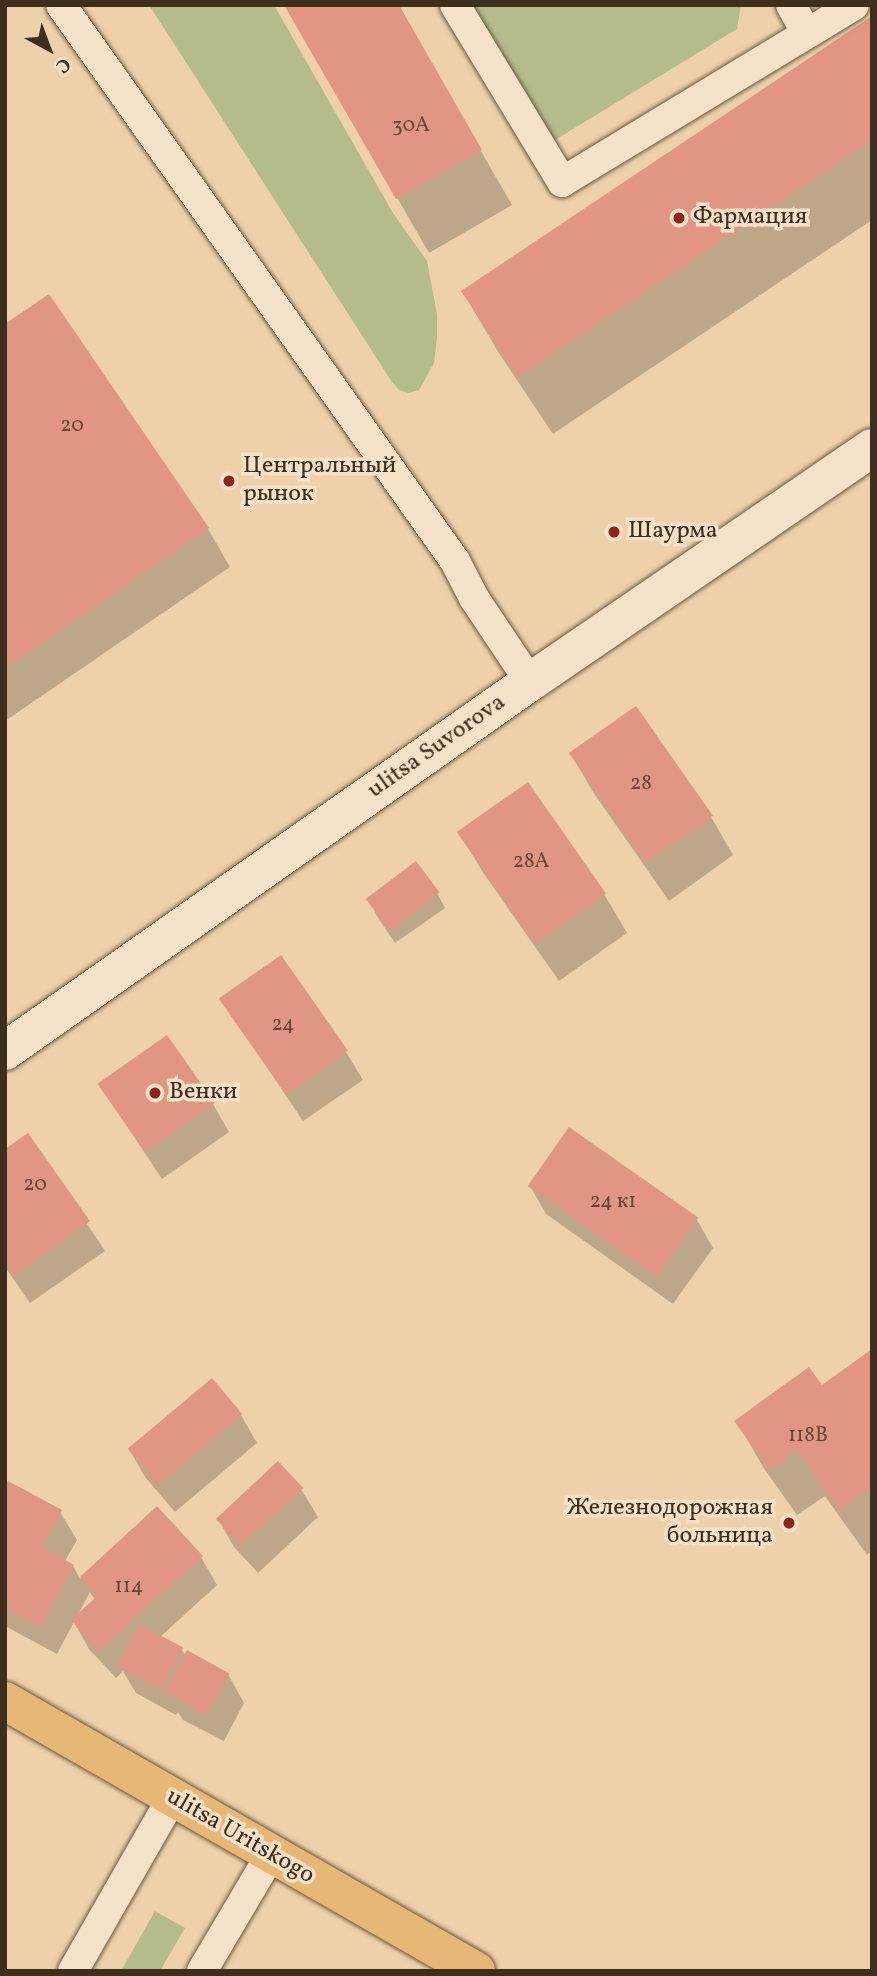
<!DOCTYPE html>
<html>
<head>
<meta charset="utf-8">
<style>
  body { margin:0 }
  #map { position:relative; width:877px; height:1976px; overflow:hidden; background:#eed1aa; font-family:Vollkorn,serif }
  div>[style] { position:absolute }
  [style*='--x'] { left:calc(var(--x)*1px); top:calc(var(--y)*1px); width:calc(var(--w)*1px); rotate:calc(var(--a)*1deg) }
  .green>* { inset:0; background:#b5bc8b }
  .shadow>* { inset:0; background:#0003 }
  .building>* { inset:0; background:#e09683; transform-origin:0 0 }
  .roads { filter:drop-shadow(0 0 2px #695741) drop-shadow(0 0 2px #695741) }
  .lane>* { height:30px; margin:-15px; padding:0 15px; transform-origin:15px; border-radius:15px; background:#f4e1c8 }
  .secondary>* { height:38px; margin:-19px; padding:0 19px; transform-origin:19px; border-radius:19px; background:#f4e1c8 }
  .primary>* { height:38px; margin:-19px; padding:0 19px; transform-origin:19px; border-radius:19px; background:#e7b875 }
  .dots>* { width:19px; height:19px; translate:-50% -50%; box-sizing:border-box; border:4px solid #f4e1c8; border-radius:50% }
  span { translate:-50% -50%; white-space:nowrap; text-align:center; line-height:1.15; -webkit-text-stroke:7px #f4e1c8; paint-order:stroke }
  .number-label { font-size:21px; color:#664837 }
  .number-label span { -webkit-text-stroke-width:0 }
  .poi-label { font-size:24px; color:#3d2e1e }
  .left { translate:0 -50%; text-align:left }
  .right { translate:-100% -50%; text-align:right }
  .street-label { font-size:24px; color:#3d2e1e }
  .frame { position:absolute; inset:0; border:7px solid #3d2e1e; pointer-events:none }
  .north { position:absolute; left:14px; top:14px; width:70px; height:70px; -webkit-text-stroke:5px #f4e1c8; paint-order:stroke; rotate:139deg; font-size:19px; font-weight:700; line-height:28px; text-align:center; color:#3d2e1e }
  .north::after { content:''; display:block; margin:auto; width:24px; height:32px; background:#3d2e1e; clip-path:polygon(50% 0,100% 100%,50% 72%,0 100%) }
</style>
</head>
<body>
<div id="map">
  <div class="green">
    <div style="clip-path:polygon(149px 5px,274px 5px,393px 213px,427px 261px,437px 314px,437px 338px,434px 363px,419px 390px,409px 393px,399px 390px,392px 382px)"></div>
    <div style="clip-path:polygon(472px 5px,741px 5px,737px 29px,555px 140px)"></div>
    <div style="clip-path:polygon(155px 1911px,185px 1928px,160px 1971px,121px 1971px)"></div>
  </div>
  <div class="shadow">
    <div style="clip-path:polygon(286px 5px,397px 5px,512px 205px,429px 253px)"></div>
    <div style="clip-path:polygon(872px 18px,872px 220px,553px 434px,497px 350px,463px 292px)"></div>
    <div style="clip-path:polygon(5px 326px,208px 529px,230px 567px,5px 721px)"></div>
    <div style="clip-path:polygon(571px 754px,711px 817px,733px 855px,669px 901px,593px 792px)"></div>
    <div style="clip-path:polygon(459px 832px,604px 894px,627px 933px,559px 981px,482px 871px)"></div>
    <div style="clip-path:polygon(437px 893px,445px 908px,395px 943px,374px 912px)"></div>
    <div style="clip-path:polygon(221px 999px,346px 1052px,363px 1080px,303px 1121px)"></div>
    <div style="clip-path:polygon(99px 1084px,213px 1104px,229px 1132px,162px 1179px)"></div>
    <div style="clip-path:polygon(28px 1135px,105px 1251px,30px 1303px,5px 1267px,5px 1151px)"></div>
    <div style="clip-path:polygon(530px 1186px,697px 1220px,713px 1248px,673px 1304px,546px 1214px)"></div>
    <div style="clip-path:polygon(872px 1352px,872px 1551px,867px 1555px,825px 1496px,797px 1515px,763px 1467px,737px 1421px,822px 1387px)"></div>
    <div style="clip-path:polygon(212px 1380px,241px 1415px,257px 1443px,175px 1512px,145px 1477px,129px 1449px)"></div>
    <div style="clip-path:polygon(301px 1489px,318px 1517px,258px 1573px,234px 1547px,218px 1519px)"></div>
    <div style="clip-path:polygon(evenodd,5px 1490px,60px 1512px,77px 1540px,65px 1561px,73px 1566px,80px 1579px,157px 1509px,201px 1557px,217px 1585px,160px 1637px,181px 1649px,186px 1656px,228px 1674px,244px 1703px,224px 1741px,183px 1720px,178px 1712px,176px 1715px,136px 1693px,123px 1671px,116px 1678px,89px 1649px,74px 1622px,57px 1654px,5px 1626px,5px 1490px,90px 1592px,95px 1600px,78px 1615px,90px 1592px)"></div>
  </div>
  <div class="building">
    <div style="clip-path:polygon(284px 5px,399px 5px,482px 150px,396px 199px)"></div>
    <div style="clip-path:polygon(872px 16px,872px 140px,518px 377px,461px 291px)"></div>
    <div style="clip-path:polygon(49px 294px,209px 528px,5px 668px,5px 324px)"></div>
    <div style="left:636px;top:706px;width:134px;height:82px;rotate:55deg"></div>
    <div style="left:528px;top:782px;width:136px;height:87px;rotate:55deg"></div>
    <div style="left:416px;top:861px;width:39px;height:63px;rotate:53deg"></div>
    <div style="left:281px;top:955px;width:117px;height:76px;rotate:55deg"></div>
    <div style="left:167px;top:1035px;width:83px;height:85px;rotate:55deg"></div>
    <div style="left:569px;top:1127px;width:158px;height:72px;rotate:35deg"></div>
    <div style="clip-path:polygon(28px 1133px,90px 1221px,13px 1276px,5px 1265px,5px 1149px)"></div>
    <div style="clip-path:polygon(872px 1349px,872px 1486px,839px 1510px,797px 1450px,769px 1470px,734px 1421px,809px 1367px,822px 1385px)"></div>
    <div style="left:212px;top:1378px;width:47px;height:110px;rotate:50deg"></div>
    <div style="left:278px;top:1461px;width:37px;height:85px;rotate:47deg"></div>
    <div style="clip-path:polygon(8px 1481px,62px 1510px,41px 1546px,74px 1565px,40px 1627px,5px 1608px,5px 1487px)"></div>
    <div style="clip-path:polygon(157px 1506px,203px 1556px,98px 1651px,71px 1620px,97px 1596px,80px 1577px)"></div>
    <div style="left:139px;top:1624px;width:50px;height:47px;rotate:28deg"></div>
    <div style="left:187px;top:1650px;width:48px;height:47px;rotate:29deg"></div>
  </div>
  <div class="roads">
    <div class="lane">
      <div style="--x:61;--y:5;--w:681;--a:54.68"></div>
      <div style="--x:455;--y:561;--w:42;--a:62.8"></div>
      <div style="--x:474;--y:598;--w:101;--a:56.3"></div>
      <div style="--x:455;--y:5;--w:207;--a:58.8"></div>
      <div style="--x:562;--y:182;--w:341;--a:-31.2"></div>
      <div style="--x:791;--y:5;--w:31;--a:61"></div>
      <div style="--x:73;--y:1971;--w:199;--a:-60.2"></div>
      <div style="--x:202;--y:1971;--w:134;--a:-59.4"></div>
    </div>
    <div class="secondary">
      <div style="--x:5;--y:1051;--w:642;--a:-35.1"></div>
      <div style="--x:530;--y:682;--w:414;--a:-34.4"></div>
    </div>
    <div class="primary">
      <div style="--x:5;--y:1701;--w:543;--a:29.82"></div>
    </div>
  </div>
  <div class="dots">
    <div style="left:679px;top:218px;background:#8f2418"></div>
    <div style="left:229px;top:481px;background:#8f2418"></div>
    <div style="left:614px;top:532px;background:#8f2418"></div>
    <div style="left:155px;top:1093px;background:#8f2418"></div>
    <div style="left:789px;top:1523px;background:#8f2418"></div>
  </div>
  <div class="number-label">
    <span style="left:411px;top:126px">30А</span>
    <span style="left:72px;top:426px">20</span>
    <span style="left:641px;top:784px">28</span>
    <span style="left:531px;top:862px">28А</span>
    <span style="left:283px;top:1025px">24</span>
    <span style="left:35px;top:1185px">20</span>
    <span style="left:613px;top:1202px">24 к1</span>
    <span style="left:808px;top:1436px">118B</span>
    <span style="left:129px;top:1587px">114</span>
  </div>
  <div class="poi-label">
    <span class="left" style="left:693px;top:218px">Фармация</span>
    <span class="left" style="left:243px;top:481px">Центральный<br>рынок</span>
    <span class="left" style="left:628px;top:532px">Шаурма</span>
    <span class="left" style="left:169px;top:1093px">Венки</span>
    <span class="right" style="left:773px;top:1523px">Железнодорожная<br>больница</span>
  </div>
  <div class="street-label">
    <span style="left:437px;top:747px;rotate:-35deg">ulitsa Suvorova</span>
    <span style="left:240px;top:1837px;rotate:30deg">ulitsa Uritskogo</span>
  </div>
  <div class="frame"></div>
  <div class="north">С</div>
</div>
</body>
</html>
